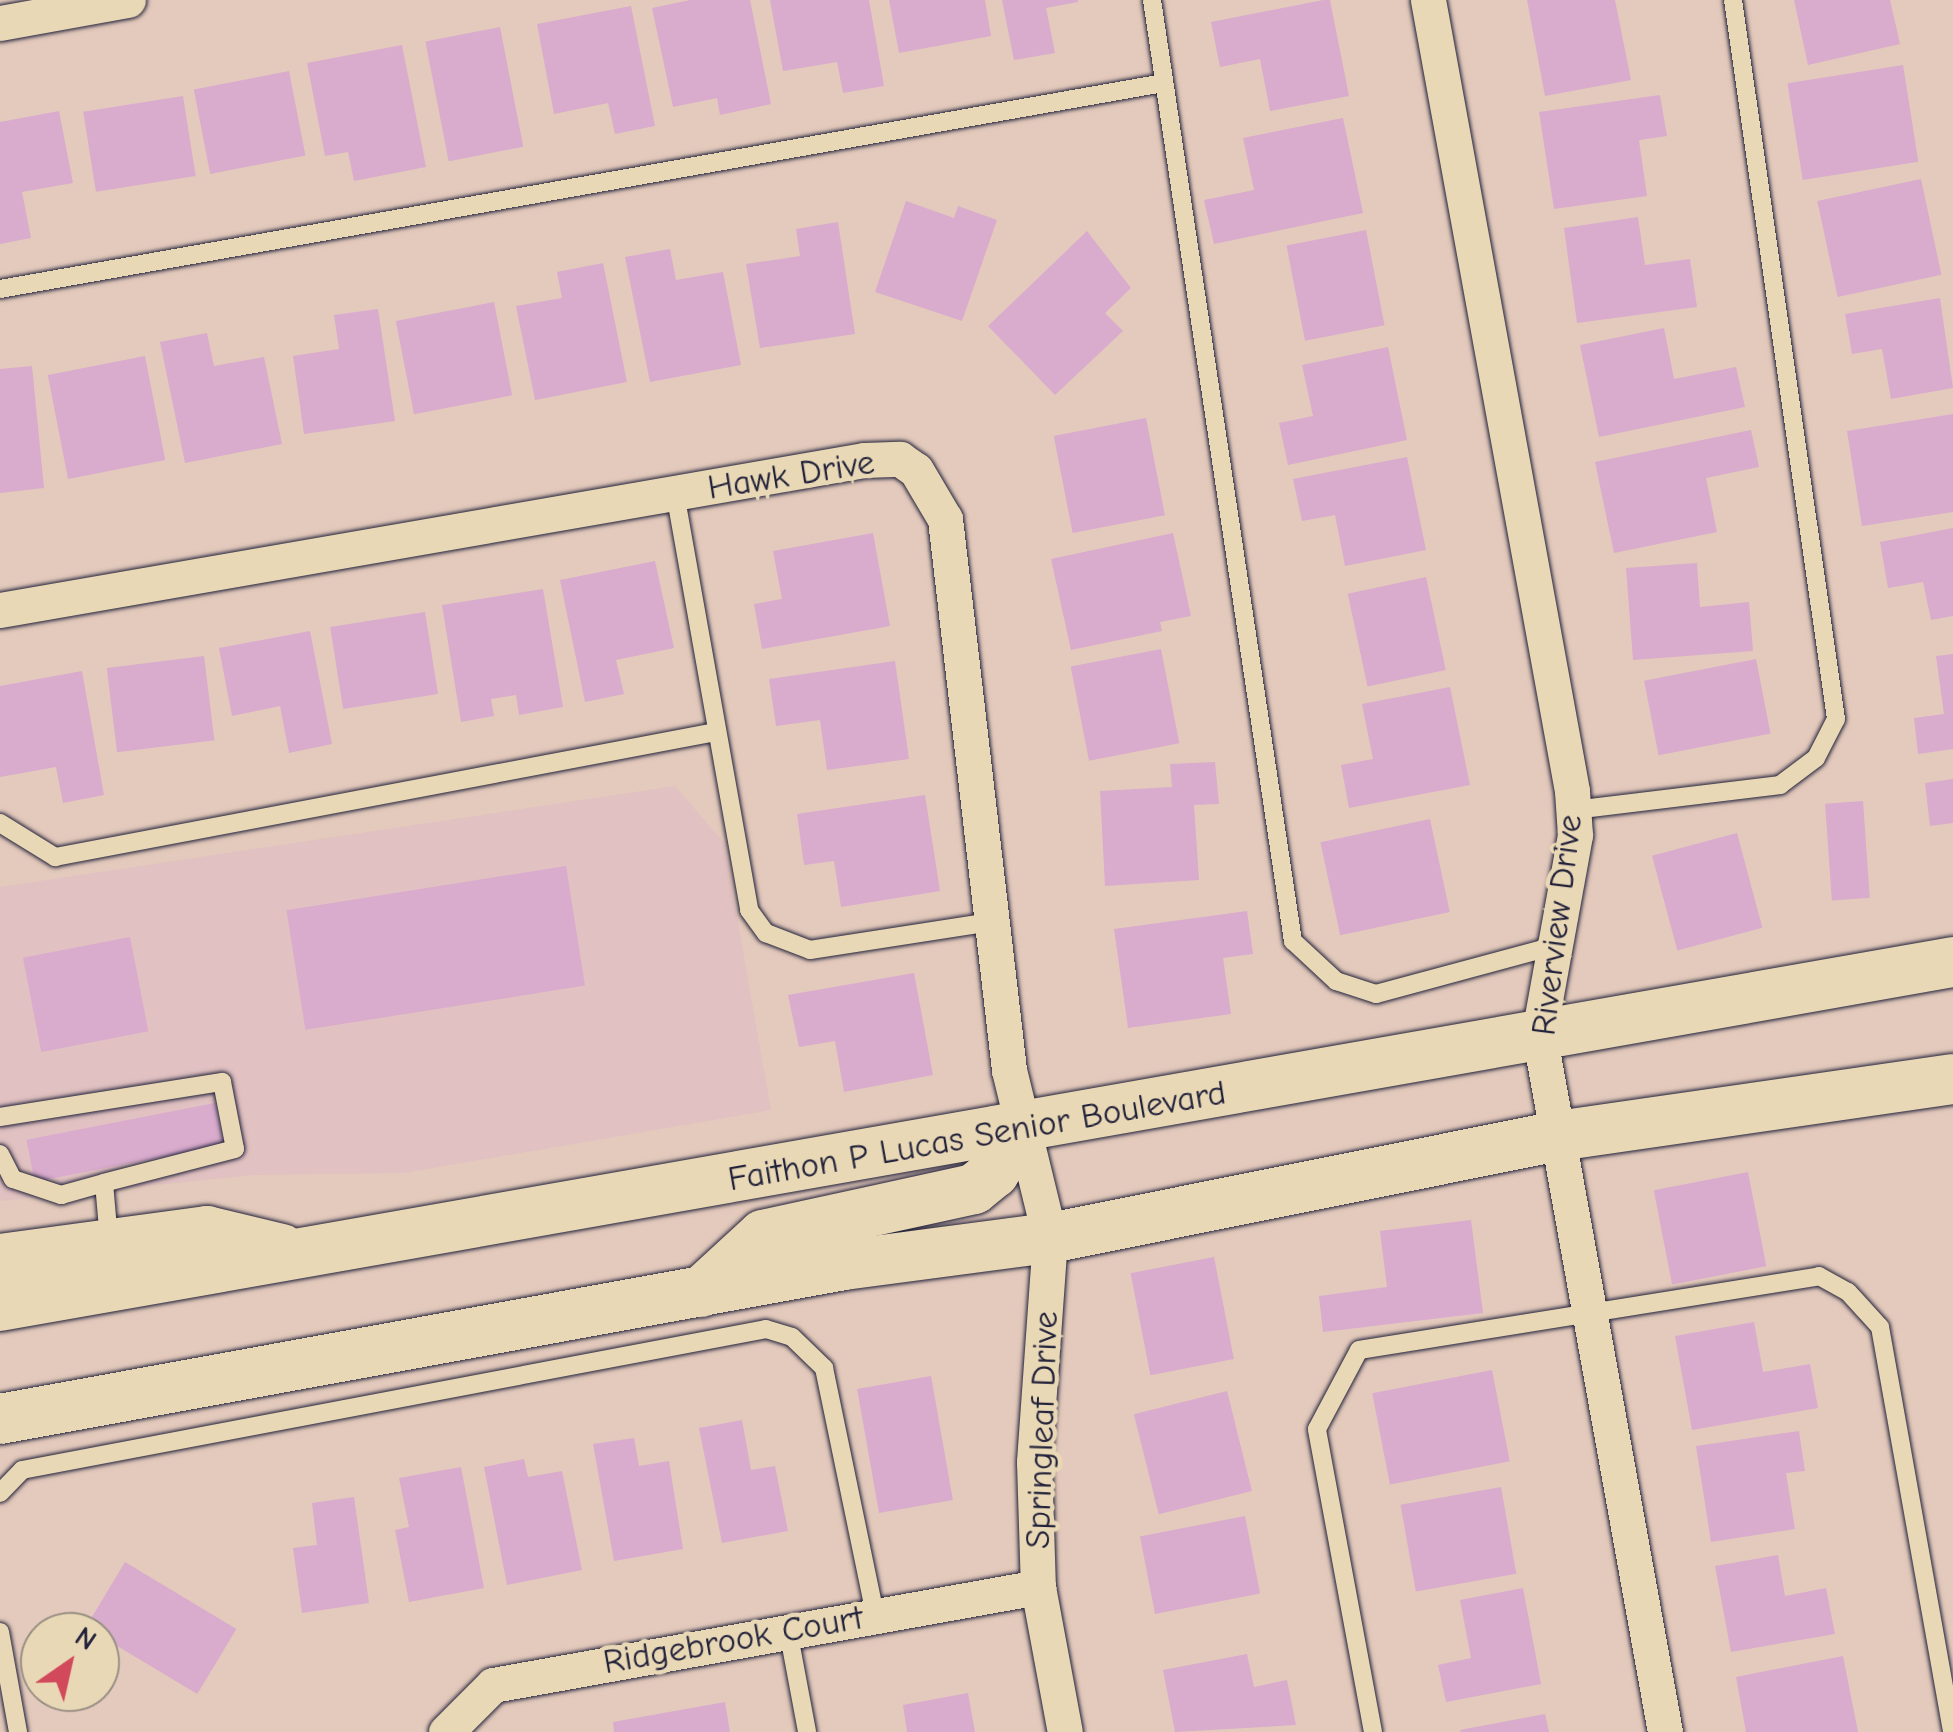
<!DOCTYPE html>
<html>
<head>
<meta charset="utf-8">
<style>
  body { margin:0 }
  #map { position:relative; width:1953px; height:1732px; overflow:hidden; background:#e4cabc; font-family:"Comic Neue",sans-serif }
  div>[style] { position:absolute }
  [style*='--x'] { left:calc(var(--x)*1px); top:calc(var(--y)*1px); width:calc(var(--w)*1px); rotate:calc(var(--a)*1deg) }
  .built>* { inset:0; background:#e1c1c1 }
  .building>* { inset:0; background:#d9abcd; transform-origin:0 0 }
  .roads { filter:drop-shadow(0 0 2px #22223b) drop-shadow(0 0 2px #22223b) }
  .lane>* { height:18px; margin:-9px; padding:0 9px; transform-origin:9px; border-radius:9px; background:#e9d8b5 }
  .street>* { height:35px; margin:-17.5px; padding:0 17.5px; transform-origin:17.5px; border-radius:17.5px; background:#e9d8b5 }
  .secondary>* { height:50px; margin:-25px; padding:0 25px; transform-origin:25px; border-radius:25px; background:#e9d8b5 }
  span { translate:-50% -50%; white-space:nowrap; text-align:center; line-height:1.15; -webkit-text-stroke:9px #e9d8b5; paint-order:stroke }
  .street-label { font-size:35px; color:#22223b }
  .north { position:absolute; left:20px; top:1612px; width:100px; height:100px; box-sizing:border-box; background:#e9d8b5; border:2px solid #998f84; border-radius:50%; rotate:34deg; font-size:28px; font-weight:700; line-height:40px; text-align:center; color:#22223b }
  .north::after { content:''; display:block; margin:auto; width:35px; height:45px; background:#d1495b; clip-path:polygon(50% 0,100% 100%,50% 72%,0 100%) }
</style>
</head>
<body>
<div id="map">
  <div class="built">
    <div style="clip-path:polygon(675px 786px,724px 843px,771px 1110px,404px 1173px,254px 1175px,0 1201px,0 887px)"></div>
  </div>
  <div class="building">
    <div style="clip-path:polygon(690px 0,750px 0,771px 104px,720px 115px,717px 98px,673px 107px,652px 8px)"></div>
    <div style="clip-path:polygon(770px 0,869px 0,884px 86px,843px 93px,837px 62px,783px 71px)"></div>
    <div style="clip-path:polygon(889px 0,985px 0,991px 36px,899px 53px)"></div>
    <div style="clip-path:polygon(1002px 0,1078px 0,1078px 2px,1046px 8px,1055px 53px,1014px 60px)"></div>
    <div style="clip-path:polygon(1323px 0,1330px 0,1349px 96px,1270px 111px,1260px 59px,1220px 67px,1211px 22px)"></div>
    <div style="clip-path:polygon(1527px 0,1615px 0,1631px 80px,1545px 96px)"></div>
    <div style="clip-path:polygon(1794px 0,1890px 0,1900px 44px,1808px 65px)"></div>
    <div style="clip-path:polygon(631px 6px,655px 126px,615px 134px,608px 103px,554px 114px,537px 24px)"></div>
    <div style="left:500px;top:27px;width:122px;height:76px;rotate:79deg"></div>
    <div style="clip-path:polygon(402px 45px,426px 167px,354px 181px,348px 152px,325px 156px,307px 63px)"></div>
    <div style="left:1903px;top:65px;width:98px;height:117px;rotate:81deg"></div>
    <div style="left:289px;top:71px;width:86px;height:97px;rotate:79deg"></div>
    <div style="clip-path:polygon(1660px 95px,1667px 136px,1639px 140px,1647px 196px,1554px 209px,1539px 112px)"></div>
    <div style="left:183px;top:96px;width:81px;height:101px;rotate:81deg"></div>
    <div style="clip-path:polygon(59px 111px,73px 183px,22px 192px,31px 238px,0 244px,0 122px)"></div>
    <div style="clip-path:polygon(1343px 118px,1363px 213px,1214px 244px,1204px 200px,1254px 190px,1243px 138px)"></div>
    <div style="left:1921px;top:179px;width:98px;height:106px;rotate:78deg"></div>
    <div style="clip-path:polygon(906px 201px,954px 218px,958px 206px,997px 220px,962px 321px,875px 292px)"></div>
    <div style="clip-path:polygon(1638px 217px,1645px 265px,1690px 259px,1697px 307px,1577px 323px,1564px 228px)"></div>
    <div style="clip-path:polygon(838px 222px,855px 334px,760px 348px,746px 264px,800px 256px,796px 229px)"></div>
    <div style="left:1366px;top:230px;width:97px;height:81px;rotate:79deg"></div>
    <div style="clip-path:polygon(1087px 231px,1131px 288px,1105px 313px,1123px 331px,1055px 395px,988px 326px)"></div>
    <div style="clip-path:polygon(670px 249px,676px 280px,723px 272px,741px 365px,650px 382px,625px 257px)"></div>
    <div style="clip-path:polygon(603px 263px,627px 382px,535px 400px,516px 306px,562px 298px,557px 272px)"></div>
    <div style="clip-path:polygon(1940px 298px,1953px 388px,1891px 399px,1882px 349px,1852px 354px,1845px 314px)"></div>
    <div style="left:494px;top:302px;width:95px;height:100px;rotate:79deg"></div>
    <div style="clip-path:polygon(378px 309px,395px 421px,304px 434px,293px 356px,339px 349px,334px 315px)"></div>
    <div style="clip-path:polygon(1664px 328px,1674px 379px,1736px 367px,1745px 407px,1599px 437px,1580px 345px)"></div>
    <div style="clip-path:polygon(207px 333px,214px 366px,264px 357px,282px 444px,185px 463px,160px 342px)"></div>
    <div style="clip-path:polygon(1388px 347px,1407px 440px,1288px 465px,1279px 423px,1313px 416px,1302px 365px)"></div>
    <div style="left:145px;top:356px;width:106px;height:99px;rotate:79deg"></div>
    <div style="clip-path:polygon(32px 366px,44px 488px,0 493px,0 369px)"></div>
    <div style="clip-path:polygon(1953px 414px,1953px 512px,1862px 526px,1847px 431px)"></div>
    <div style="left:1146px;top:418px;width:99px;height:94px;rotate:79deg"></div>
    <div style="clip-path:polygon(1751px 430px,1759px 467px,1706px 478px,1717px 532px,1614px 553px,1595px 462px)"></div>
    <div style="clip-path:polygon(1407px 457px,1426px 550px,1345px 566px,1335px 515px,1302px 521px,1293px 479px)"></div>
    <div style="clip-path:polygon(1953px 528px,1953px 616px,1931px 620px,1923px 582px,1888px 588px,1880px 542px)"></div>
    <div style="clip-path:polygon(873px 533px,890px 626px,762px 649px,754px 604px,782px 599px,773px 551px)"></div>
    <div style="clip-path:polygon(1173px 533px,1191px 616px,1160px 622px,1162px 631px,1071px 650px,1051px 559px)"></div>
    <div style="clip-path:polygon(655px 561px,674px 648px,616px 660px,624px 694px,585px 702px,560px 580px)"></div>
    <div style="clip-path:polygon(1697px 563px,1700px 607px,1749px 602px,1753px 651px,1633px 660px,1626px 568px)"></div>
    <div style="left:1426px;top:577px;width:95px;height:80px;rotate:78deg"></div>
    <div style="clip-path:polygon(543px 589px,563px 707px,519px 715px,516px 695px,491px 699px,494px 716px,461px 722px,442px 605px)"></div>
    <div style="left:425px;top:612px;width:83px;height:96px;rotate:81deg"></div>
    <div style="clip-path:polygon(310px 631px,332px 744px,289px 753px,280px 706px,232px 716px,219px 648px)"></div>
    <div style="left:1161px;top:649px;width:96px;height:92px;rotate:79deg"></div>
    <div style="clip-path:polygon(1953px 654px,1953px 749px,1918px 754px,1914px 718px,1944px 714px,1936px 656px)"></div>
    <div style="left:204px;top:656px;width:85px;height:98px;rotate:83deg"></div>
    <div style="left:1756px;top:659px;width:76px;height:114px;rotate:79deg"></div>
    <div style="clip-path:polygon(895px 661px,909px 759px,827px 770px,820px 720px,776px 726px,769px 679px)"></div>
    <div style="clip-path:polygon(82px 671px,104px 795px,63px 803px,56px 767px,0 777px,0 686px)"></div>
    <div style="clip-path:polygon(1450px 687px,1470px 785px,1349px 808px,1341px 765px,1373px 759px,1362px 704px)"></div>
    <div style="clip-path:polygon(1215px 762px,1219px 804px,1194px 805px,1199px 880px,1105px 886px,1100px 791px,1172px 787px,1170px 764px)"></div>
    <div style="clip-path:polygon(1953px 779px,1953px 823px,1930px 826px,1925px 783px)"></div>
    <div style="clip-path:polygon(925px 795px,940px 891px,841px 907px,834px 861px,804px 865px,797px 814px)"></div>
    <div style="left:1863px;top:801px;width:97px;height:38px;rotate:86deg"></div>
    <div style="left:1430px;top:819px;width:95px;height:112px;rotate:78deg"></div>
    <div style="left:1737px;top:833px;width:98px;height:88px;rotate:75deg"></div>
    <div style="left:566px;top:866px;width:121px;height:283px;rotate:81deg"></div>
    <div style="clip-path:polygon(1247px 911px,1253px 954px,1223px 958px,1231px 1014px,1128px 1028px,1114px 929px)"></div>
    <div style="left:130px;top:937px;width:96px;height:109px;rotate:79deg"></div>
    <div style="clip-path:polygon(914px 973px,933px 1075px,844px 1092px,835px 1041px,799px 1047px,788px 995px)"></div>
    <div style="left:215px;top:1103px;width:43px;height:192px;rotate:79deg"></div>
    <div style="left:1748px;top:1172px;width:96px;height:96px;rotate:79deg"></div>
    <div style="clip-path:polygon(1471px 1220px,1483px 1313px,1323px 1332px,1319px 1296px,1387px 1287px,1380px 1231px)"></div>
    <div style="left:1214px;top:1257px;width:104px;height:85px;rotate:79deg"></div>
    <div style="clip-path:polygon(1754px 1322px,1763px 1372px,1810px 1364px,1818px 1408px,1692px 1430px,1675px 1336px)"></div>
    <div style="left:1492px;top:1370px;width:93px;height:122px;rotate:79deg"></div>
    <div style="left:931px;top:1376px;width:126px;height:75px;rotate:80deg"></div>
    <div style="left:1227px;top:1391px;width:103px;height:96px;rotate:76deg"></div>
    <div style="clip-path:polygon(742px 1420px,751px 1470px,775px 1466px,788px 1531px,722px 1543px,699px 1428px)"></div>
    <div style="clip-path:polygon(1799px 1431px,1805px 1471px,1786px 1473px,1795px 1529px,1711px 1542px,1696px 1446px)"></div>
    <div style="clip-path:polygon(634px 1438px,639px 1466px,669px 1461px,683px 1549px,614px 1561px,593px 1444px)"></div>
    <div style="clip-path:polygon(524px 1459px,528px 1477px,562px 1471px,582px 1570px,507px 1585px,484px 1467px)"></div>
    <div style="clip-path:polygon(461px 1467px,484px 1588px,409px 1602px,395px 1530px,409px 1527px,399px 1478px)"></div>
    <div style="left:1501px;top:1487px;width:88px;height:102px;rotate:80deg"></div>
    <div style="clip-path:polygon(354px 1497px,369px 1603px,302px 1613px,293px 1548px,317px 1545px,312px 1503px)"></div>
    <div style="left:1245px;top:1516px;width:79px;height:107px;rotate:79deg"></div>
    <div style="clip-path:polygon(1778px 1555px,1785px 1596px,1826px 1588px,1835px 1634px,1731px 1652px,1715px 1566px)"></div>
    <div style="left:125px;top:1562px;width:130px;height:76px;rotate:31deg"></div>
    <div style="clip-path:polygon(1523px 1588px,1541px 1684px,1446px 1702px,1438px 1665px,1471px 1658px,1460px 1600px)"></div>
    <div style="clip-path:polygon(1247px 1654px,1254px 1687px,1287px 1680px,1296px 1725px,1175px 1732px,1163px 1670px)"></div>
    <div style="clip-path:polygon(1843px 1656px,1858px 1732px,1746px 1732px,1736px 1677px)"></div>
    <div style="clip-path:polygon(968px 1693px,975px 1732px,907px 1732px,903px 1705px)"></div>
    <div style="clip-path:polygon(725px 1702px,730px 1732px,614px 1732px,613px 1722px)"></div>
    <div style="clip-path:polygon(1545px 1714px,1549px 1732px,1461px 1732px,1460px 1730px)"></div>
  </div>
  <div class="roads">
    <div class="lane">
      <div style="--x:1152;--y:0;--w:952;--a:81.48"></div>
      <div style="--x:1293;--y:941;--w:59;--a:42.9"></div>
      <div style="--x:1336;--y:981;--w:42;--a:18"></div>
      <div style="--x:1376;--y:994;--w:180;--a:-15.1"></div>
      <div style="--x:0;--y:289;--w:1182;--a:-10.04"></div>
      <div style="--x:675;--y:493;--w:424;--a:79.9"></div>
      <div style="--x:749;--y:910;--w:29;--a:54"></div>
      <div style="--x:766;--y:933;--w:47;--a:21.1"></div>
      <div style="--x:810;--y:950;--w:183;--a:-8.8"></div>
      <div style="--x:1574;--y:810;--w:208;--a:-6.9"></div>
      <div style="--x:1780;--y:785;--w:45;--a:-36.9"></div>
      <div style="--x:1816;--y:758;--w:44;--a:-62.9"></div>
      <div style="--x:1836;--y:719;--w:726;--a:-98.15"></div>
      <div style="--x:0;--y:823;--w:65;--a:31.7"></div>
      <div style="--x:55;--y:857;--w:673;--a:-10.71"></div>
      <div style="--x:0;--y:1117;--w:225;--a:-9"></div>
      <div style="--x:222;--y:1082;--w:68;--a:79"></div>
      <div style="--x:235;--y:1149;--w:135;--a:165.5"></div>
      <div style="--x:104;--y:1183;--w:57;--a:85"></div>
      <div style="--x:0;--y:1154;--w:28;--a:63"></div>
      <div style="--x:13;--y:1179;--w:51;--a:18.4"></div>
      <div style="--x:61;--y:1195;--w:45;--a:-15.6"></div>
      <div style="--x:0;--y:1493;--w:32;--a:-46"></div>
      <div style="--x:22;--y:1470;--w:757;--a:-10.73"></div>
      <div style="--x:766;--y:1329;--w:27;--a:17"></div>
      <div style="--x:792;--y:1337;--w:45;--a:44.1"></div>
      <div style="--x:824;--y:1368;--w:252;--a:78.3"></div>
      <div style="--x:788;--y:1630;--w:104;--a:79.4"></div>
      <div style="--x:0;--y:1632;--w:102;--a:79.8"></div>
      <div style="--x:1373;--y:1732;--w:308;--a:-100.5"></div>
      <div style="--x:1317;--y:1429;--w:89;--a:-62"></div>
      <div style="--x:1359;--y:1350;--w:466;--a:-9.1"></div>
      <div style="--x:1819;--y:1276;--w:33;--a:29"></div>
      <div style="--x:1848;--y:1292;--w:47;--a:47.6"></div>
      <div style="--x:1880;--y:1327;--w:411;--a:79.9"></div>
    </div>
    <div class="street">
      <div style="--x:1428;--y:0;--w:804;--a:79.68"></div>
      <div style="--x:1572;--y:791;--w:44;--a:86.1"></div>
      <div style="--x:1575;--y:835;--w:201;--a:100.3"></div>
      <div style="--x:1539;--y:1033;--w:710;--a:79.78"></div>
      <div style="--x:0;--y:23;--w:130;--a:-10.2"></div>
      <div style="--x:0;--y:610;--w:877;--a:-9.85"></div>
      <div style="--x:864;--y:460;--w:36;--a:-2"></div>
      <div style="--x:900;--y:459;--w:19;--a:35"></div>
      <div style="--x:916;--y:470;--w:57;--a:59.4"></div>
      <div style="--x:945;--y:519;--w:555;--a:83.37"></div>
      <div style="--x:1009;--y:1070;--w:173;--a:76.3"></div>
      <div style="--x:1050;--y:1238;--w:225;--a:94.1"></div>
      <div style="--x:1034;--y:1462;--w:125;--a:88.2"></div>
      <div style="--x:1038;--y:1587;--w:147;--a:79.5"></div>
      <div style="--x:446;--y:1732;--w:66;--a:-45"></div>
      <div style="--x:493;--y:1685;--w:554;--a:-10.19"></div>
    </div>
    <div class="secondary">
      <div style="--x:0;--y:1259;--w:209;--a:-7.7"></div>
      <div style="--x:207;--y:1231;--w:77;--a:13.5"></div>
      <div style="--x:701;--y:1292;--w:84;--a:-42.6"></div>
      <div style="--x:763;--y:1235;--w:216;--a:-12.3"></div>
      <div style="--x:974;--y:1189;--w:26;--a:-39"></div>
      <div style="--x:994;--y:1173;--w:50;--a:-58.8"></div>
      <div style="--x:0;--y:1306;--w:1983;--a:-9.99"></div>
      <div style="--x:0;--y:1419;--w:858;--a:-10.34"></div>
      <div style="--x:844;--y:1265;--w:208;--a:-7.5"></div>
      <div style="--x:1050;--y:1238;--w:518;--a:-11.35"></div>
      <div style="--x:1558;--y:1136;--w:399;--a:-8.2"></div>
    </div>
  </div>
  <div class="street-label">
    <span style="left:791px;top:475px;rotate:-9deg">Hawk Drive</span>
    <span style="left:1557px;top:925px;rotate:-83deg">Riverview Drive</span>
    <span style="left:977px;top:1136px;rotate:-10deg">Faithon P Lucas Senior Boulevard</span>
    <span style="left:1042px;top:1430px;rotate:-88deg">Springleaf Drive</span>
    <span style="left:733px;top:1640px;rotate:-10deg">Ridgebrook Court</span>
  </div>
  <div class="north">N</div>
</div>
</body>
</html>
